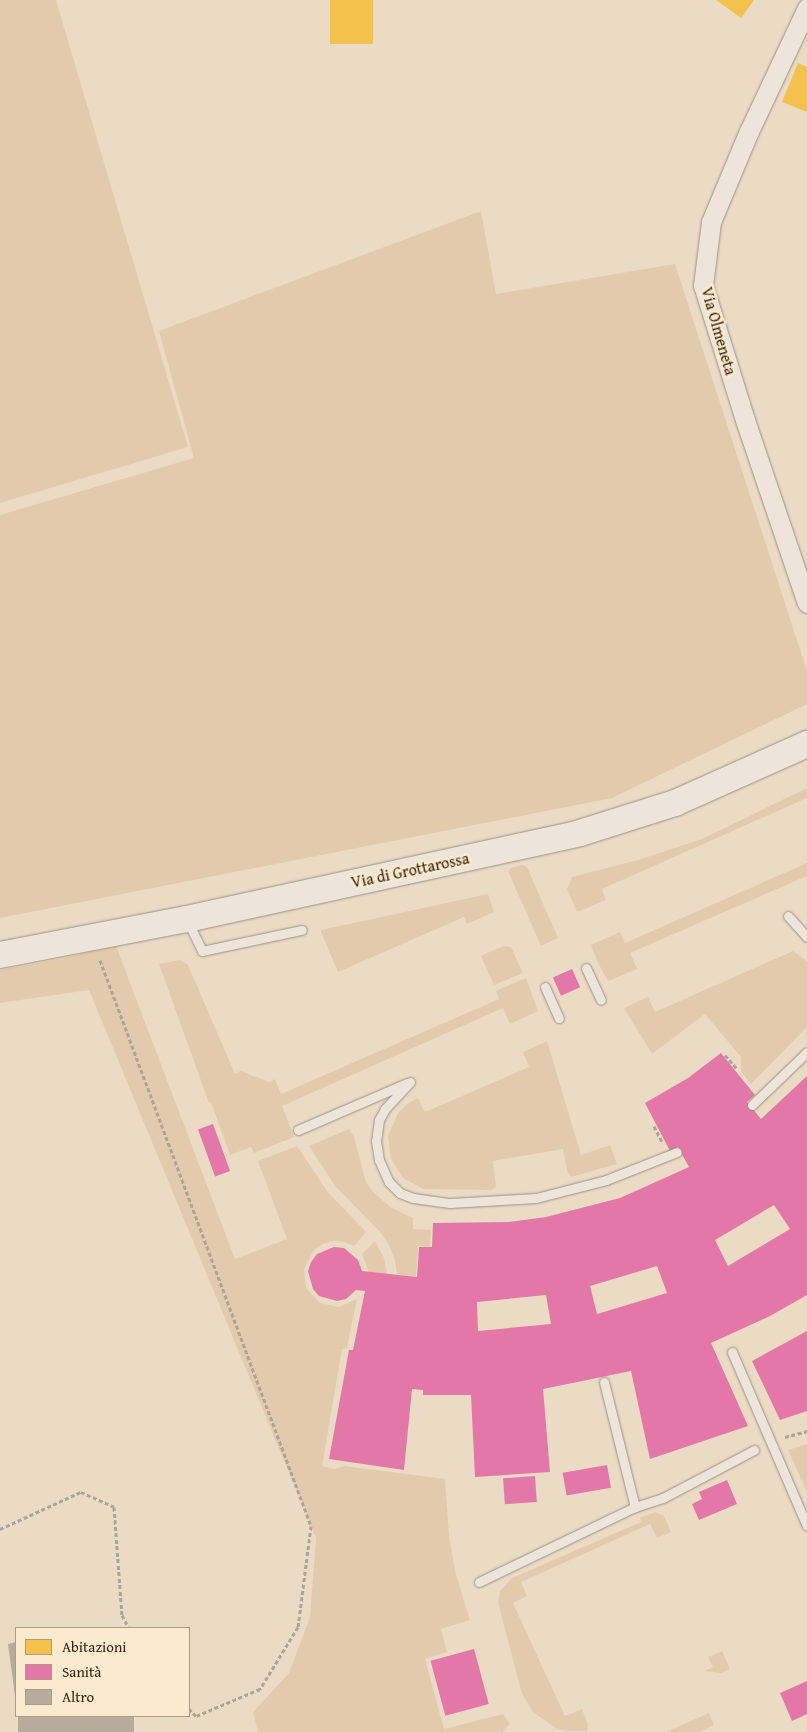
<!DOCTYPE html>
<html>
<head>
<meta charset="utf-8">
<style>
  body { margin:0 }
  #map { position:relative; width:807px; height:1732px; overflow:hidden; background:#ebdbc5; font-family:"Gentium Book Plus",serif }
  div>[style] { position:absolute }
  [style*='--x'] { left:calc(var(--x)*1px); top:calc(var(--y)*1px); width:calc(var(--w)*1px); rotate:calc(var(--a)*1deg) }
  .green>* { inset:0; background:#e2cbad }
  .homes>* { inset:0; background:#f2c14e; transform-origin:0 0 }
  .health>* { inset:0; background:#e377a8; transform-origin:0 0 }
  .building>* { inset:0; background:#b7ab9b; transform-origin:0 0 }
  .path>* { height:3px; margin-top:-1.5px; transform-origin:0; background:repeating-linear-gradient(90deg,#aca399 0 4px,transparent 0 6.5px) }
  .roads { filter:drop-shadow(0 0 1px #9c9081) drop-shadow(0 0 1px #9c9081) }
  .lane>* { height:9px; margin:-4.5px; padding:0 4.5px; transform-origin:4.5px; border-radius:4.5px; background:#ede5da }
  .street>* { height:19px; margin:-9.5px; padding:0 9.5px; transform-origin:9.5px; border-radius:9.5px; background:#ede5da }
  .secondary>* { height:26px; margin:-13px; padding:0 13px; transform-origin:13px; border-radius:13px; background:#ede5da }
  span { translate:-50% -50%; white-space:nowrap; text-align:center; line-height:1.15; -webkit-text-stroke:5px #fceacf; paint-order:stroke }
  .street-label { font-size:16px; color:#3b2310 }
  .legend { position:absolute; left:15px; top:1627px; width:175px; height:90px; box-sizing:border-box; background:#fceacf; border:1px solid #af9a83; margin:0; padding:6px 9px; list-style:none; font-size:15px; color:#3b2310 }
  .legend li { display:flex; align-items:center; gap:10px; height:25px }
  .legend b { width:25px; border:1px solid #af9a83 }
</style>
</head>
<body>
<div id="map">
  <div class="green">
    <div style="clip-path:polygon(0 0,56px 0,188px 447px,0 503px)"></div>
    <div style="clip-path:polygon(481px 211px,496px 294px,675px 264px,807px 671px,807px 704px,612px 798px,0 918px,0 515px,194px 458px,159px 331px)"></div>
    <div style="clip-path:polygon(807px 788px,807px 798px,602px 889px,606px 900px,577px 912px,567px 889px,572px 877px,638px 860px,702px 839px)"></div>
    <div style="clip-path:polygon(807px 863px,807px 876px,630px 953px,637px 969px,608px 981px,598px 963px,591px 945px,593px 944px,620px 932px,625px 943px)"></div>
    <div style="clip-path:polygon(522px 865px,527px 867px,558px 938px,541px 946px,508px 871px,511px 868px)"></div>
    <div style="clip-path:polygon(488px 894px,494px 912px,467px 924px,464px 917px,338px 972px,321px 932px,321px 930px)"></div>
    <div style="clip-path:polygon(116px 946px,235px 1259px,287px 1239px,258px 1161px,297px 1146px,327px 1191px,366px 1232px,354px 1246px,344px 1242px,333px 1241px,323px 1244px,314px 1250px,304px 1269px,306px 1288px,320px 1303px,339px 1307px,357px 1299px,347px 1348px,342px 1349px,322px 1466px,335px 1469px,344px 1466px,445px 1479px,449px 1536px,455px 1571px,470px 1620px,441px 1629px,447px 1652px,425px 1659px,444px 1729px,503px 1714px,510px 1724px,502px 1732px,258px 1732px,253px 1712px,289px 1673px,310px 1617px,316px 1538px,89px 990px,0 1003px,0 970px,61px 959px)"></div>
    <div style="clip-path:polygon(503px 946px,511px 947px,523px 973px,494px 985px,481px 956px)"></div>
    <div style="clip-path:polygon(793px 951px,807px 961px,807px 1027px,751px 1084px,741px 1072px,741px 1057px,705px 1014px,652px 1054px,624px 1008px,648px 997px,655px 1012px)"></div>
    <div style="clip-path:polygon(180px 960px,188px 965px,235px 1074px,241px 1071px,269px 1082px,275px 1079px,281px 1094px,499px 999px,496px 991px,526px 978px,538px 1011px,510px 1024px,503px 1008px,282px 1106px,294px 1137px,254px 1153px,251px 1147px,230px 1155px,211px 1102px,209px 1103px,159px 964px)"></div>
    <div style="clip-path:polygon(547px 1041px,581px 1155px,610px 1145px,617px 1164px,571px 1177px,567px 1171px,563px 1149px,493px 1161px,496px 1187px,491px 1190px,423px 1189px,403px 1178px,391px 1159px,388px 1136px,398px 1113px,407px 1104px,418px 1098px,425px 1112px,529px 1067px,523px 1052px)"></div>
    <div style="clip-path:polygon(349px 1129px,354px 1137px,366px 1182px,373px 1192px,392px 1208px,413px 1218px,413px 1229px,431px 1230px,430px 1247px,418px 1246px,416px 1277px,397px 1274px,395px 1261px,389px 1245px,380px 1232px,335px 1186px,309px 1146px)"></div>
    <div style="clip-path:polygon(375px 1241px,384px 1258px,387px 1274px,369px 1272px,362px 1254px)"></div>
    <div style="clip-path:polygon(807px 1444px,807px 1492px,788px 1450px)"></div>
    <div style="clip-path:polygon(655px 1512px,664px 1516px,671px 1532px,657px 1538px,650px 1524px,521px 1582px,527px 1596px,513px 1603px,565px 1716px,582px 1709px,588px 1724px,587px 1731px,567px 1731px,556px 1728px,533px 1712px,522px 1694px,498px 1603px,500px 1591px,512px 1578px,641px 1522px,640px 1518px)"></div>
    <div style="clip-path:polygon(722px 1651px,730px 1669px,721px 1673px,705px 1671px,713px 1667px,708px 1657px)"></div>
    <div style="clip-path:polygon(709px 1713px,714px 1725px,699px 1732px,666px 1732px)"></div>
  </div>
  <div class="homes">
    <div style="left:330px;top:0;width:43px;height:44px"></div>
    <div style="clip-path:polygon(716px 0,754px 0,741px 18px)"></div>
    <div style="clip-path:polygon(798px 63px,807px 67px,807px 112px,782px 102px)"></div>
  </div>
  <div class="health">
    <div style="left:572px;top:969px;width:20px;height:21px;rotate:66deg"></div>
    <div style="clip-path:polygon(evenodd,721px 1053px,755px 1095px,747px 1102px,761px 1119px,807px 1076px,807px 1295px,770px 1316px,711px 1343px,748px 1426px,650px 1459px,631px 1371px,543px 1389px,550px 1472px,475px 1477px,471px 1395px,423px 1395px,423px 1390px,412px 1389px,404px 1470px,329px 1459px,349px 1350px,353px 1350px,365px 1291px,356px 1290px,346px 1299px,337px 1301px,319px 1296px,313px 1289px,308px 1271px,311px 1262px,317px 1254px,334px 1247px,344px 1248px,358px 1260px,362px 1271px,417px 1277px,419px 1247px,432px 1247px,433px 1223px,509px 1222px,546px 1217px,620px 1198px,689px 1167px,678px 1147px,670px 1151px,645px 1103px,688px 1078px,721px 1053px,774px 1205px,790px 1229px,728px 1266px,715px 1240px,774px 1205px,721px 1053px,657px 1266px,667px 1293px,597px 1314px,590px 1286px,657px 1266px,721px 1053px,546px 1295px,551px 1324px,478px 1331px,477px 1302px,546px 1295px)"></div>
    <div style="left:213px;top:1124px;width:50px;height:16px;rotate:70deg"></div>
    <div style="clip-path:polygon(807px 1331px,807px 1411px,780px 1420px,752px 1361px)"></div>
    <div style="left:607px;top:1465px;width:23px;height:45px;rotate:80deg"></div>
    <div style="left:535px;top:1476px;width:26px;height:32px;rotate:86deg"></div>
    <div style="clip-path:polygon(727px 1480px,737px 1504px,699px 1520px,692px 1504px,702px 1499px,699px 1492px)"></div>
    <div style="left:474px;top:1649px;width:57px;height:45px;rotate:75deg"></div>
    <div style="clip-path:polygon(807px 1681px,807px 1714px,792px 1721px,780px 1693px)"></div>
  </div>
  <div class="building">
    <div style="clip-path:polygon(16px 1642px,16px 1695px,15px 1696px,8px 1644px)"></div>
    <div style="left:18px;top:1716px;width:116px;height:16px"></div>
  </div>
  <div class="path">
    <div style="--x:100;--y:960;--w:604;--a:69.55"></div>
    <div style="--x:311;--y:1526;--w:102;--a:97.3"></div>
    <div style="--x:298;--y:1627;--w:73;--a:121.5"></div>
    <div style="--x:260;--y:1689;--w:69;--a:157.1"></div>
    <div style="--x:196;--y:1716;--w:10;--a:-135"></div>
    <div style="--x:725;--y:1055;--w:18;--a:49"></div>
    <div style="--x:654;--y:1126;--w:18;--a:63"></div>
    <div style="--x:785;--y:1437;--w:23;--a:-15"></div>
    <div style="--x:0;--y:1529;--w:89;--a:-24.6"></div>
    <div style="--x:81;--y:1492;--w:36;--a:24"></div>
    <div style="--x:114;--y:1507;--w:108;--a:85.8"></div>
    <div style="--x:122;--y:1615;--w:15;--a:62"></div>
  </div>
  <div class="roads">
    <div class="lane">
      <div style="--x:788;--y:916;--w:28;--a:48"></div>
      <div style="--x:188;--y:922;--w:32;--a:64"></div>
      <div style="--x:202;--y:951;--w:102;--a:-11.9"></div>
      <div style="--x:586;--y:968;--w:35;--a:65"></div>
      <div style="--x:545;--y:987;--w:34;--a:66"></div>
      <div style="--x:410;--y:1082;--w:37;--a:133"></div>
      <div style="--x:385;--y:1109;--w:13;--a:119"></div>
      <div style="--x:379;--y:1120;--w:21;--a:98"></div>
      <div style="--x:376;--y:1141;--w:19;--a:81"></div>
      <div style="--x:379;--y:1160;--w:24;--a:66"></div>
      <div style="--x:389;--y:1182;--w:16;--a:45"></div>
      <div style="--x:400;--y:1193;--w:14;--a:21"></div>
      <div style="--x:413;--y:1198;--w:37;--a:8"></div>
      <div style="--x:450;--y:1203;--w:86;--a:-3.3"></div>
      <div style="--x:536;--y:1198;--w:72;--a:-14.4"></div>
      <div style="--x:606;--y:1180;--w:76;--a:-21.5"></div>
      <div style="--x:752;--y:1105;--w:76;--a:-43.9"></div>
      <div style="--x:298;--y:1130;--w:119;--a:-23.3"></div>
      <div style="--x:732;--y:1352;--w:189;--a:66.7"></div>
      <div style="--x:604;--y:1382;--w:129;--a:76.1"></div>
      <div style="--x:479;--y:1582;--w:173;--a:-25.7"></div>
      <div style="--x:635;--y:1507;--w:29;--a:-18"></div>
      <div style="--x:663;--y:1498;--w:103;--a:-27.8"></div>
    </div>
    <div class="street">
      <div style="--x:807;--y:8;--w:136;--a:115.2"></div>
      <div style="--x:749;--y:131;--w:99;--a:112.7"></div>
      <div style="--x:711;--y:222;--w:64;--a:97.2"></div>
      <div style="--x:703;--y:285;--w:141;--a:72.7"></div>
      <div style="--x:745;--y:420;--w:193;--a:71.3"></div>
    </div>
    <div class="secondary">
      <div style="--x:0;--y:955;--w:190;--a:-10.9"></div>
      <div style="--x:187;--y:919;--w:402;--a:-12.3"></div>
      <div style="--x:580;--y:833;--w:100;--a:-17.5"></div>
      <div style="--x:675;--y:803;--w:145;--a:-24.1"></div>
    </div>
  </div>
  <div class="street-label">
    <span style="left:719px;top:331px;rotate:74deg">Via Olmeneta</span>
    <span style="left:410px;top:870px;rotate:-12deg">Via di Grottarossa</span>
  </div>
  <ul class="legend">
  <li><b style="height:14px;background:#f2c14e"></b>Abitazioni</li>
  <li><b style="height:14px;background:#e377a8"></b>Sanità</li>
  <li><b style="height:14px;background:#b7ab9b"></b>Altro</li>
  </ul>
</div>
</body>
</html>
